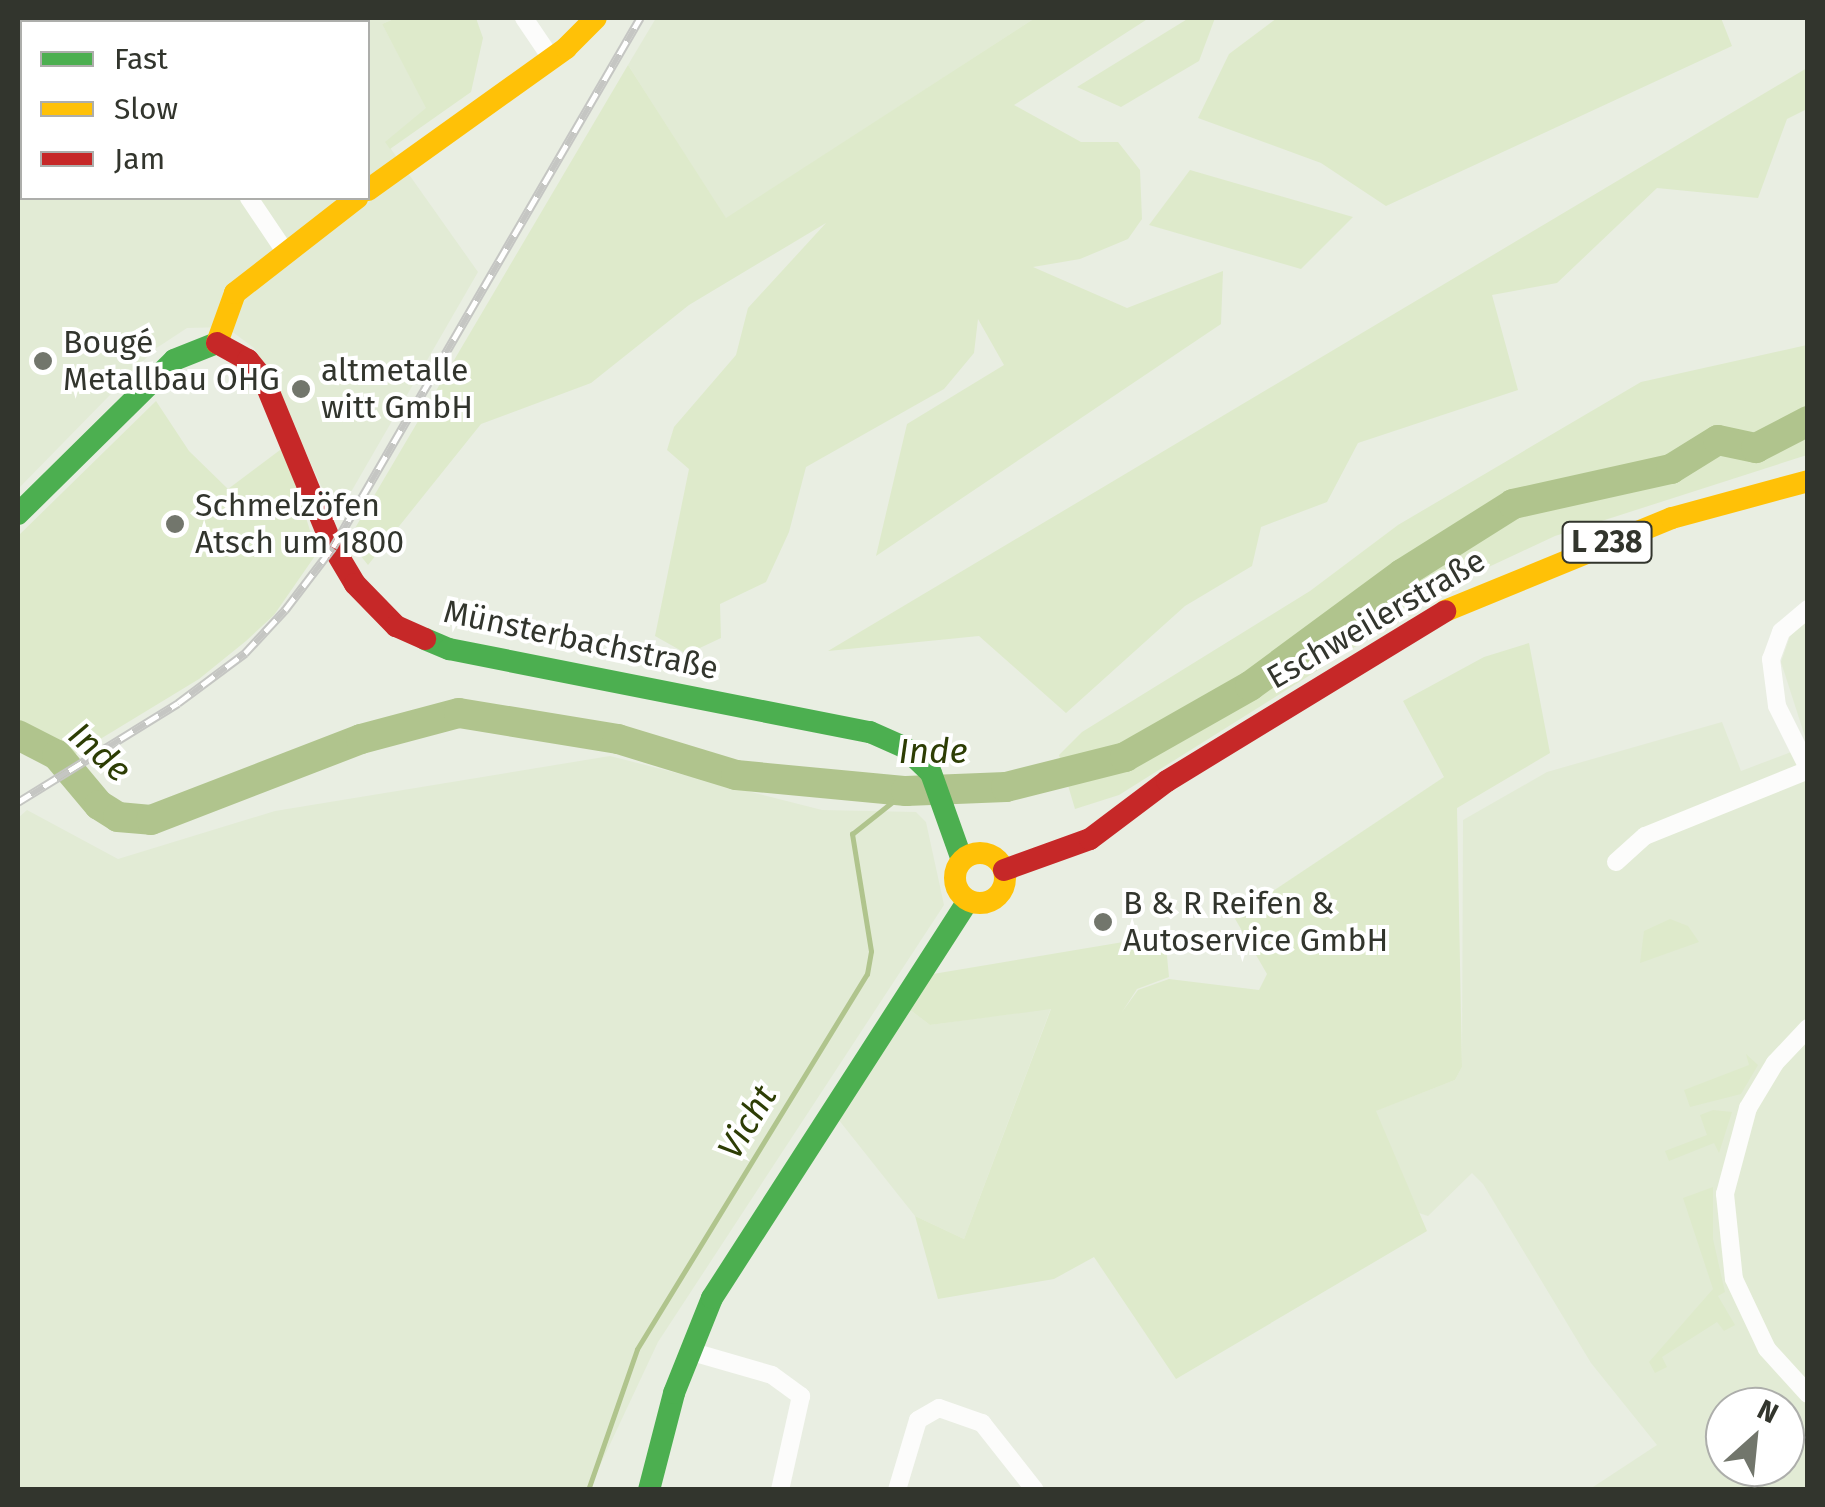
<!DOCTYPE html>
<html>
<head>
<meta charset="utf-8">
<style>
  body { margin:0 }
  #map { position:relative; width:1825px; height:1507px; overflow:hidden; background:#e9eee2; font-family:"Fira Sans",sans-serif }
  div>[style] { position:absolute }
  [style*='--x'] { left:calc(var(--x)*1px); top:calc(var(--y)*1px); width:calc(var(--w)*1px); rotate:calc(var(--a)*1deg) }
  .built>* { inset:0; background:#e2ebd5 }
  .green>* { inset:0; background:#deeacb }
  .stream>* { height:5px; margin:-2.5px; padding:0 2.5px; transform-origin:2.5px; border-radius:2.5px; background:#b0c48d }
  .river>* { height:30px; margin:-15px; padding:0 15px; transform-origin:15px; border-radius:15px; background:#b0c48d }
  .street>* { height:18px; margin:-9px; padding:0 9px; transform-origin:9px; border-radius:9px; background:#fcfcfb }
  .fast>* { height:22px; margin:-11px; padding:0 11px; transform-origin:11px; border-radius:11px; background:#4caf50 }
  .slow>* { height:22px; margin:-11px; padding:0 11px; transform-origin:11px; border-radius:11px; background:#ffc107 }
  .slow>.ring { margin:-11px; padding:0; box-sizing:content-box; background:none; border:22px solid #ffc107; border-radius:50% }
  .jam>* { height:22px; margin:-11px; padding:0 11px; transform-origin:11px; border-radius:11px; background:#c62828 }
  .rail>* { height:9px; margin-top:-4.5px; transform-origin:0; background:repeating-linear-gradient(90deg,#fff 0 15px,#c5c6c3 0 30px); box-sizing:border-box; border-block:2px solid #c5c6c3 }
  .dots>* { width:28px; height:28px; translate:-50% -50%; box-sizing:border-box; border:5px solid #fff; border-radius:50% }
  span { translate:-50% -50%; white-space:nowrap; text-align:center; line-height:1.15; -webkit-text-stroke:8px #fff; paint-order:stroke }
  .shield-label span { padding:2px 8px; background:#fff; border:2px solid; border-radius:8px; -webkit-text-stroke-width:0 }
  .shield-label { font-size:30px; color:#32352d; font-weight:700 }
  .poi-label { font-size:32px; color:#32352d }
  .left { translate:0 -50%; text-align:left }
  .street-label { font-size:32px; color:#32352d }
  .water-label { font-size:35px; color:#2d3d04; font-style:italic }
  .frame { position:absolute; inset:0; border:20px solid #32352d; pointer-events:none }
  .legend { position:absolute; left:20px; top:20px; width:350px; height:180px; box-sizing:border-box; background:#fff; border:2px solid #adaeab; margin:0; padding:12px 18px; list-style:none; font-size:30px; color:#32352d }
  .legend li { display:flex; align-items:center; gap:20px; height:50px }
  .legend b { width:50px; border:2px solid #adaeab }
  .north { position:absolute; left:1705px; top:1387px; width:100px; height:100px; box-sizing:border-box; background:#fff; border:2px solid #adaeab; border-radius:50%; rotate:27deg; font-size:28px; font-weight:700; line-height:40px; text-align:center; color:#32352d }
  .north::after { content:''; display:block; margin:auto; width:35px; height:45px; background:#72766c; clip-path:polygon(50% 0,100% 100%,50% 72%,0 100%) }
</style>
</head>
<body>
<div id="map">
  <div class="built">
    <div style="clip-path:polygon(evenodd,18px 18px,396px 18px,382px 24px,427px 108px,386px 142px,478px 272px,336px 518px,271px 377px,254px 348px,226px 327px,187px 328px,155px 349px,18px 489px,18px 18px,22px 22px,368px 22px,368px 198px,22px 198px,22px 22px)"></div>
    <div style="clip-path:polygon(656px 18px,1035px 18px,726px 219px,628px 65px)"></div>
    <div style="clip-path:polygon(1807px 620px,1807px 743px,1781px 662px,1790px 636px)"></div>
    <div style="clip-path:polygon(evenodd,1722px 722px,1741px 771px,1807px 746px,1807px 1489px,1590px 1489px,1657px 1445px,1591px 1363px,1483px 1184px,1472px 1173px,1428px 1216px,1419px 1213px,1375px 1111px,1455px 1080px,1462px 1067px,1463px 820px,1547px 772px,1722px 722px,1725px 1407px,1785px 1407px,1785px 1467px,1725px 1467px,1725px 1407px)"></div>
    <div style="clip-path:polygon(610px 756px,822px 810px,916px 812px,926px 822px,944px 905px,658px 1342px,589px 1489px,18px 1489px,18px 818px,27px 810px,118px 859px,275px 811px)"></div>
    <div style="clip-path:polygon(1051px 1008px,964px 1239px,915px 1216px,838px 1119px,909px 1009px,930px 1025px)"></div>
  </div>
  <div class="green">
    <div style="clip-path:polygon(396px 18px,476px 18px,483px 38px,471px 92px,390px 149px,385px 142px,426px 108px,382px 24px)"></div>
    <div style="clip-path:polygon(1035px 18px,1149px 18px,1014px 105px,1081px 142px,1118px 142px,1140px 170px,1142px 219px,1128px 239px,1080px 259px,1033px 267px,1127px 308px,1223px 271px,1221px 324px,876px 556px,907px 424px,1004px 365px,978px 319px,974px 353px,944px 389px,806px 467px,789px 532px,766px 582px,720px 604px,721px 638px,687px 654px,655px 636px,689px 469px,667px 450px,674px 427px,736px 355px,748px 308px,826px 223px,689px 305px,591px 383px,481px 424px,368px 565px,348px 540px,628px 65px,726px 218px)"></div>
    <div style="clip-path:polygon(1189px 18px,1215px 18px,1199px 61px,1121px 107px,1077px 87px)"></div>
    <div style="clip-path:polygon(1277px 18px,1721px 18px,1732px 46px,1386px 206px,1321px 163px,1198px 118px,1229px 54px)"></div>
    <div style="clip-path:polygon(1807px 68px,1807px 109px,1787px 119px,1758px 198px,1657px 188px,1557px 283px,1492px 295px,1518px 390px,1358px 443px,1327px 502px,1261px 527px,1252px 566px,1185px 606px,1066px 713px,979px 636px,828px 651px)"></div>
    <div style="clip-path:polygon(1190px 170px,1353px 217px,1301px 269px,1149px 225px)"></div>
    <div style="clip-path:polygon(1807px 345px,1807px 455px,1555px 536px,1463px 579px,1119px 795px,1075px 809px,1059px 755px,1082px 732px,1310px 591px,1398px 525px,1641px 382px)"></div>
    <div style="clip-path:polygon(156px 401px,189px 451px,228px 489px,284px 447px,317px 553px,274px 615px,246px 641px,199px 679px,74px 755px,18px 727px,18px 536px)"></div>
    <div style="clip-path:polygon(1529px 643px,1550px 753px,1457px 808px,1462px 1067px,1455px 1080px,1376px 1111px,1427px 1231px,1176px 1379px,1049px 1190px,1094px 1257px,1054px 1279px,938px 1299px,915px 1216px,964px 1239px,1051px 1009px,930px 1025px,909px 1009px,933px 974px,1165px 935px,1169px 977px,1137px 989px,1122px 1012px,1138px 990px,1169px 979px,1259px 990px,1267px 974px,1234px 917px,1444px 777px,1403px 701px,1484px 657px)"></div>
    <div style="clip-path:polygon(1670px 919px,1688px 926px,1699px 942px,1640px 963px,1644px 931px)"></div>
    <div style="clip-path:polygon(1746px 1054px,1758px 1065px,1741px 1094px,1690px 1107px,1684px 1090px,1749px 1065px)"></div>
    <div style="clip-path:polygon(1713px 1110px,1732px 1112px,1719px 1153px,1714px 1143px,1669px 1161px,1665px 1151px,1707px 1135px,1700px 1115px)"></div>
    <div style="clip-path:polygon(1713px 1187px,1713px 1239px,1725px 1292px,1718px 1296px,1735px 1325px,1724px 1331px,1717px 1322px,1662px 1357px,1667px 1367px,1655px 1373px,1649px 1362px,1713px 1289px,1683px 1198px)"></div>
  </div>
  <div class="stream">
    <div style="--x:588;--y:1490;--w:149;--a:-70.8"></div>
    <div style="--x:637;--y:1349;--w:440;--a:-58.5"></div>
    <div style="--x:867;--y:974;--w:23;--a:-80"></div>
    <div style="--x:871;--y:951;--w:119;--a:-99.2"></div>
    <div style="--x:852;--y:834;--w:69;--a:-38.5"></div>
  </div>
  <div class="river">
    <div style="--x:18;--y:735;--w:44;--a:27.1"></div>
    <div style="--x:57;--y:755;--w:65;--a:50"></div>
    <div style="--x:99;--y:805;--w:22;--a:32"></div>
    <div style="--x:118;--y:817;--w:33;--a:5"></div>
    <div style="--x:151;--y:820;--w:225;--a:-21.1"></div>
    <div style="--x:361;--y:739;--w:101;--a:-14.9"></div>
    <div style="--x:459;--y:713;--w:161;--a:9.3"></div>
    <div style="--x:618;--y:739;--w:123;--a:17"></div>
    <div style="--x:736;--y:775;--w:171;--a:5.4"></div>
    <div style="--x:906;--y:791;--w:100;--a:-2.3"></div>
    <div style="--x:1006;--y:787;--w:123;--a:-14.1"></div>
    <div style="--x:1125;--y:757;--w:144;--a:-29.6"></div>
    <div style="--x:1250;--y:686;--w:189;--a:-36.4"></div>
    <div style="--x:1402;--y:574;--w:131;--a:-32.2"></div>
    <div style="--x:1513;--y:504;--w:162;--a:-12.5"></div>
    <div style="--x:1671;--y:469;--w:55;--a:-31.7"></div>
    <div style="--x:1718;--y:440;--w:39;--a:12"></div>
    <div style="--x:1756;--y:448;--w:59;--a:-27.4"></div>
  </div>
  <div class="street">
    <div style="--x:524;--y:18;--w:48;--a:56"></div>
    <div style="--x:18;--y:151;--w:4;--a:-27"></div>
    <div style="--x:249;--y:198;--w:63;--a:56.1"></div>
    <div style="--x:1808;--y:609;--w:35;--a:140"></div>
    <div style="--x:1781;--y:632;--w:29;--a:110"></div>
    <div style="--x:1771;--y:659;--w:47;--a:82.7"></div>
    <div style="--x:1777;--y:706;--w:69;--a:63.4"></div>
    <div style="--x:1616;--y:862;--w:39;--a:-42"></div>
    <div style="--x:1645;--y:836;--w:176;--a:-22"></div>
    <div style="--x:1808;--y:1028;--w:48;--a:133.3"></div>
    <div style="--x:1775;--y:1063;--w:52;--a:121"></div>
    <div style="--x:1748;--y:1108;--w:89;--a:105"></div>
    <div style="--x:1725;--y:1194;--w:85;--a:84"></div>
    <div style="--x:1734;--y:1279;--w:77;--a:64.8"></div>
    <div style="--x:1767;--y:1349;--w:61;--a:47.7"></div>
    <div style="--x:689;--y:1351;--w:86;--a:16.1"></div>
    <div style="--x:772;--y:1375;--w:36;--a:36"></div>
    <div style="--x:801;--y:1396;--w:96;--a:102.6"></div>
    <div style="--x:897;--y:1490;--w:73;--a:-73.3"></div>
    <div style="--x:918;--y:1420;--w:24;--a:-30"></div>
    <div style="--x:939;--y:1408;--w:46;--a:19.2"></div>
    <div style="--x:982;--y:1423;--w:85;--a:51.7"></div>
  </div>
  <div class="fast">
    <div style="--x:18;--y:514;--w:219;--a:-44.6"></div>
    <div style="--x:174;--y:360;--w:46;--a:-21.6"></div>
    <div style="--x:425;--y:639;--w:26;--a:23"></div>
    <div style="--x:449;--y:649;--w:429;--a:11.2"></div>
    <div style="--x:870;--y:732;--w:37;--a:24"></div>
    <div style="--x:904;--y:747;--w:37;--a:44"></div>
    <div style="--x:931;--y:773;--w:92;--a:70.4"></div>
    <div style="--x:649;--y:1490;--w:100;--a:-75.5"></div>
    <div style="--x:674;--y:1393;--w:102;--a:-68.2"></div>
    <div style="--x:712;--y:1298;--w:472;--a:-57.2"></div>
  </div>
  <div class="slow">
    <div style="--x:368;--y:190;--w:244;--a:-35.6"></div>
    <div style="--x:566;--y:48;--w:42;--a:-45"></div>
    <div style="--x:217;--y:343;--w:53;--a:-70.2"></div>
    <div style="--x:235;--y:293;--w:155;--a:-37.9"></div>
    <div style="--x:1445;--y:611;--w:245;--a:-22.3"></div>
    <div style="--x:1672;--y:518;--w:141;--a:-15.2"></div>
    <div class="ring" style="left:955px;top:853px;width:28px;height:28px"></div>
  </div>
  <div class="jam">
    <div style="--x:217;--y:343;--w:35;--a:29"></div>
    <div style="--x:248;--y:360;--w:26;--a:51"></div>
    <div style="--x:264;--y:380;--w:181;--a:67.6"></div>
    <div style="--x:333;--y:547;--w:43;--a:59.3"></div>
    <div style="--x:355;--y:584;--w:59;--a:45.7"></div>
    <div style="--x:396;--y:626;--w:32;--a:24"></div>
    <div style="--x:1004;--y:870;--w:91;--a:-19.8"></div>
    <div style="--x:1090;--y:839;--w:96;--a:-37"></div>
    <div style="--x:1167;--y:781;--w:326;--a:-31.4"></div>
  </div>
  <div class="rail">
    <div style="--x:18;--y:802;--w:188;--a:-31.7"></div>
    <div style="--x:178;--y:703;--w:84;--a:-36.7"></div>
    <div style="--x:245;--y:653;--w:59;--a:-47.1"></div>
    <div style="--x:285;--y:610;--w:79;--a:-52.7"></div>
    <div style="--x:333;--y:547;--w:612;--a:-59.87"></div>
  </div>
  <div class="dots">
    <div style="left:43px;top:361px;background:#72766c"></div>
    <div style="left:301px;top:389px;background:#72766c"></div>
    <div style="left:175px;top:524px;background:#72766c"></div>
    <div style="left:1103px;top:922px;background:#72766c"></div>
  </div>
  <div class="shield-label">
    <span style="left:1607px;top:542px">L 238</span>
  </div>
  <div class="poi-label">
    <span class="left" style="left:63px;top:361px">Bougé<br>Metallbau OHG</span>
    <span class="left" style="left:321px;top:389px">altmetalle<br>witt GmbH</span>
    <span class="left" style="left:195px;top:524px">Schmelzöfen<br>Atsch um 1800</span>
    <span class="left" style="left:1123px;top:922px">B &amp; R Reifen &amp;<br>Autoservice GmbH</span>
  </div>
  <div class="street-label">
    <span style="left:1376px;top:619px;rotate:-30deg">Eschweilerstraße</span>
    <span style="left:581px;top:640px;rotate:12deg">Münsterbachstraße</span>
  </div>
  <div class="water-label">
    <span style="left:933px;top:751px">Inde</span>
    <span style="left:100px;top:752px;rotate:42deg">Inde</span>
    <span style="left:747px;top:1122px;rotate:-59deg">Vicht</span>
  </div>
  <div class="frame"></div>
  <ul class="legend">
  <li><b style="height:12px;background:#4caf50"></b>Fast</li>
  <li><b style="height:12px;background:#ffc107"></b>Slow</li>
  <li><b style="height:12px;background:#c62828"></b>Jam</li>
  </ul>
  <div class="north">N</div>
</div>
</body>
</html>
